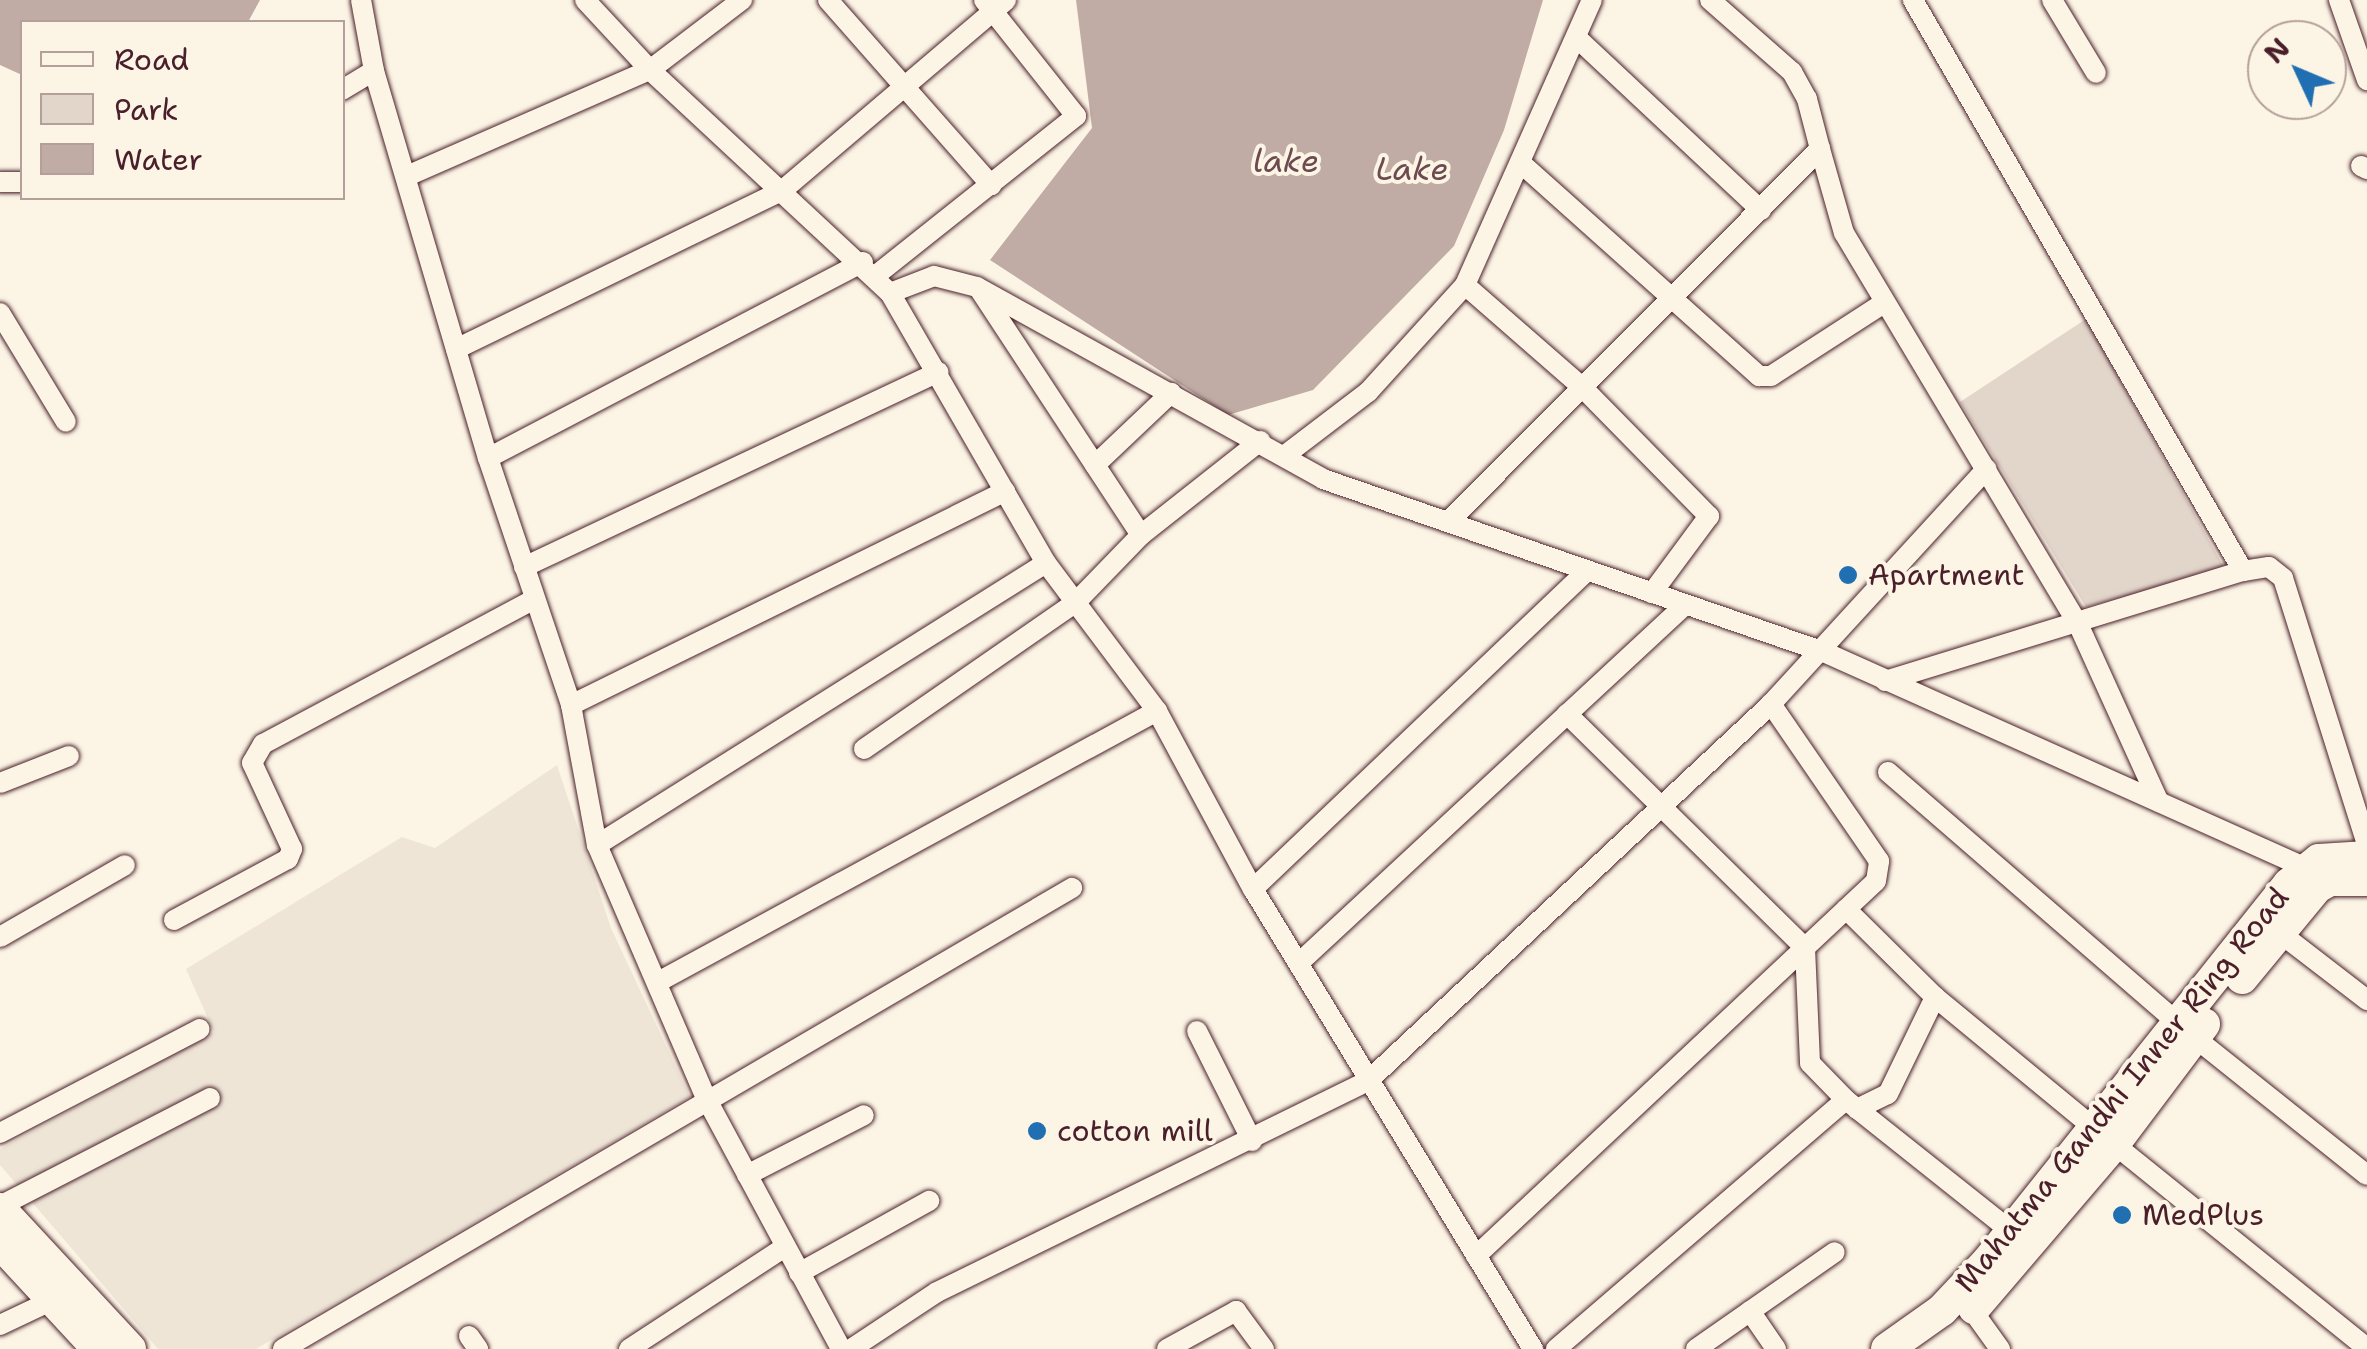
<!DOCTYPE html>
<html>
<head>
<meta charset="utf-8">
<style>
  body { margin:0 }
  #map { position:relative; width:2367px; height:1349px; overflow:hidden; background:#fcf5e5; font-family:"Shantell Sans",sans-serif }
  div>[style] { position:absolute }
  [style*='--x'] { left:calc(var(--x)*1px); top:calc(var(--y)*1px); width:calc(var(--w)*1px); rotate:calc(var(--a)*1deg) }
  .built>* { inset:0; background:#eee5d7 }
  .green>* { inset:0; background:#e2d5ca }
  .water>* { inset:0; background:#c0aca5 }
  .roads { filter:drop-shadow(0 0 2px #4a1f2b) drop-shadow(0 0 2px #4a1f2b) }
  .minor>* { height:20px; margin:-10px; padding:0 10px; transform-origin:10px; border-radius:10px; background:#fcf5e5 }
  .primary>* { height:32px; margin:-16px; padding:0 16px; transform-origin:16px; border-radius:16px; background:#fcf5e5 }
  .dots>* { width:28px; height:28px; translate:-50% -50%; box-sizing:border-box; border:5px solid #fcf5e5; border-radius:50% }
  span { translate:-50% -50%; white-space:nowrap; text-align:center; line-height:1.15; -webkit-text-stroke:8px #fcf5e5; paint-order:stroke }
  .poi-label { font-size:30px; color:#4a1f2b }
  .left { translate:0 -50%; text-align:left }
  .street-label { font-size:30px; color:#4a1f2b }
  .water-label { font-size:32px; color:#6d4950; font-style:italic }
  .legend { position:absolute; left:20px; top:20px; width:325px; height:180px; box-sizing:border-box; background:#fcf5e5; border:2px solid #b59f9b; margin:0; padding:12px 18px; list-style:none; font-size:30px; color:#4a1f2b }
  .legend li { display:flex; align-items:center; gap:20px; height:50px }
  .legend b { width:50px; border:2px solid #b59f9b }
  .north { position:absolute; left:2247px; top:20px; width:100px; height:100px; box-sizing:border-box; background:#fcf5e5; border:2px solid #b59f9b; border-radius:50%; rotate:314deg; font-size:28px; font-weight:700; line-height:40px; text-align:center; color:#4a1f2b }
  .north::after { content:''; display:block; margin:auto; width:35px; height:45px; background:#1f6fb2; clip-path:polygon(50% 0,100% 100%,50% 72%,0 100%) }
</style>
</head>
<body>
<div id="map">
  <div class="built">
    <div style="clip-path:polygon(557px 765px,611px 928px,690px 1097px,256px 1349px,158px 1349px,0 1165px,0 1149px,214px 1032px,186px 969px,402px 837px,435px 848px)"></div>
  </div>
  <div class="green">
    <div style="clip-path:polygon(2086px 319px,2225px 569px,2086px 607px,1960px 402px)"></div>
  </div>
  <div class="water">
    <div style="clip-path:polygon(0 0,260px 0,248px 22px,22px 22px,22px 75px,0 65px)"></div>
    <div style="clip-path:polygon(1076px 0,1543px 0,1504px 130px,1454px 246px,1313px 390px,1228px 415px,990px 260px,1092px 128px)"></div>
  </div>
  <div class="roads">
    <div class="minor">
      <div style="--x:361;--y:0;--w:72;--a:79.6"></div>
      <div style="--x:374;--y:71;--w:403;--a:73.6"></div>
      <div style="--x:488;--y:458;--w:261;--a:71.4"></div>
      <div style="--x:571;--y:705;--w:142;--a:79.5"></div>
      <div style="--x:597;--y:845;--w:275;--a:66.7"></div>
      <div style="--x:706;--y:1098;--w:285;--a:61.7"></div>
      <div style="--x:585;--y:0;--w:96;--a:47.1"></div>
      <div style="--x:650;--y:70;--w:328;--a:42.9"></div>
      <div style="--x:890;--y:293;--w:312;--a:60"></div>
      <div style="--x:1046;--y:563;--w:185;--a:53.1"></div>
      <div style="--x:1157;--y:711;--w:202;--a:61.7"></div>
      <div style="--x:1253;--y:889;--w:539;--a:58.67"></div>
      <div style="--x:828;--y:0;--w:247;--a:48.6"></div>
      <div style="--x:2052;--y:0;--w:85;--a:58.9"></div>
      <div style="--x:2339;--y:0;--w:85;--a:70.7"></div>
      <div style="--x:1577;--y:38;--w:252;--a:43.1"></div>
      <div style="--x:342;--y:90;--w:37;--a:-31"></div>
      <div style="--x:1820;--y:149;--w:87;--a:74.1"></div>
      <div style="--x:1844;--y:233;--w:458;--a:59.1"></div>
      <div style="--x:2079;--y:626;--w:193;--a:65.6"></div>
      <div style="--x:1523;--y:165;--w:317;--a:41.8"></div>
      <div style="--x:1759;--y:376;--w:12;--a:0"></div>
      <div style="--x:1771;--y:376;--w:135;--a:-32.9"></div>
      <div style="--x:2361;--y:166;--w:7;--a:27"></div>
      <div style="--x:407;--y:176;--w:265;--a:-23.6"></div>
      <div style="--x:650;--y:70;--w:116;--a:-37.3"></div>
      <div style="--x:0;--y:182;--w:22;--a:0"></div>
      <div style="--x:875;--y:276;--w:257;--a:-38.5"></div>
      <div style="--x:1076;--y:116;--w:148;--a:-128.4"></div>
      <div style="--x:1465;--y:285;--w:157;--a:41.1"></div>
      <div style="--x:1583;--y:388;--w:180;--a:45.5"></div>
      <div style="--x:1709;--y:516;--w:96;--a:126.5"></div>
      <div style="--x:980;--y:290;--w:293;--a:56.7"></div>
      <div style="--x:890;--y:293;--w:47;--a:-21.1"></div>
      <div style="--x:934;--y:276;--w:44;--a:14.3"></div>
      <div style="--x:977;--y:287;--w:396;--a:29"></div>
      <div style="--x:1323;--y:479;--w:530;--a:19.05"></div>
      <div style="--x:1824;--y:652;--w:528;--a:24.14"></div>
      <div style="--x:0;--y:313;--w:127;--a:58.8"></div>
      <div style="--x:456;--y:349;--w:364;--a:-25.9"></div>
      <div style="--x:783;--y:190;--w:293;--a:-40.4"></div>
      <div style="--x:1284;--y:456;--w:106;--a:-37.3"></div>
      <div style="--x:1368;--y:392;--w:144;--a:-47.8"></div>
      <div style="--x:1465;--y:285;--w:312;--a:-66"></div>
      <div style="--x:488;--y:458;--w:423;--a:-27.6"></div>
      <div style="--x:1095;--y:465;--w:105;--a:-43.5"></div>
      <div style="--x:1450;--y:520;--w:524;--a:-45.08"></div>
      <div style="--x:1820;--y:149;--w:52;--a:-104.6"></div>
      <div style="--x:1807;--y:99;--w:31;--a:-119"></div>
      <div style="--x:1792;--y:72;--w:109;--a:-138.7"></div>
      <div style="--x:524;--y:567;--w:458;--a:-25.2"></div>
      <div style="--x:2243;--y:571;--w:26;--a:-9"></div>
      <div style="--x:2269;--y:567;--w:18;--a:38"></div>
      <div style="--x:2283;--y:578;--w:279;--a:72.5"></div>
      <div style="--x:1885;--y:681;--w:375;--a:-17.1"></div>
      <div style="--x:2243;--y:571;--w:660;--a:-120.03"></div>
      <div style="--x:571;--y:705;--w:484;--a:-26.2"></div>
      <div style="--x:1567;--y:714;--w:334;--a:44.5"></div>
      <div style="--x:1805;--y:948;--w:115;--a:87.5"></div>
      <div style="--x:1810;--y:1063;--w:52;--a:45.8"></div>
      <div style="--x:1846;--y:1100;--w:212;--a:38.5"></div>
      <div style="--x:864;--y:749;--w:258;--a:-34.7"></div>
      <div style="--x:1076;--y:602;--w:93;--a:-45.9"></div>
      <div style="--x:1141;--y:535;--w:152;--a:-38.3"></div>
      <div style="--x:1888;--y:772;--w:405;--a:40.9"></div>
      <div style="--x:2194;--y:1037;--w:221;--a:38.6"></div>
      <div style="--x:0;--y:783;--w:74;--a:-21.4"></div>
      <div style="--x:597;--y:845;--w:530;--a:-32.13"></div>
      <div style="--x:1253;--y:889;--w:461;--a:-43.6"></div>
      <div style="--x:1846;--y:909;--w:125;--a:44.7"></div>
      <div style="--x:1935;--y:997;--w:206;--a:39.5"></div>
      <div style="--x:174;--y:920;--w:129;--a:-28.2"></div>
      <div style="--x:288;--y:859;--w:11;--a:-68"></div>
      <div style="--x:292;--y:849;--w:95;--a:-114.9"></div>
      <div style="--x:252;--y:763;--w:22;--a:-60"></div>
      <div style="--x:263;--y:744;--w:308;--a:-28.1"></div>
      <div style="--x:2280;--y:933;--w:110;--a:37.6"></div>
      <div style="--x:0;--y:937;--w:144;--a:-29.9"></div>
      <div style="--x:1300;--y:962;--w:525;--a:-42.84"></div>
      <div style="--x:658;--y:982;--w:568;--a:-28.51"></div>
      <div style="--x:1197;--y:1031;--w:123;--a:63.4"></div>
      <div style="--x:1857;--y:1109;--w:34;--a:-26"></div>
      <div style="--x:1888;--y:1094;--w:108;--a:-64.1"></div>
      <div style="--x:0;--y:1133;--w:225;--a:-27.5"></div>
      <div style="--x:2114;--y:1144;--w:325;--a:38.9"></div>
      <div style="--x:747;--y:1175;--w:131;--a:-27.1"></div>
      <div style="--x:0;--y:1206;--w:236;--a:-27.2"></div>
      <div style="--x:1476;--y:1256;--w:548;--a:-43.15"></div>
      <div style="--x:1876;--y:881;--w:20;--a:-81"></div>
      <div style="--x:1879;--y:861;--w:191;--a:-124.5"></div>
      <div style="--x:799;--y:1273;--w:149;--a:-29"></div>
      <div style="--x:1972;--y:1310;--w:48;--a:54.3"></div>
      <div style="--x:1750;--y:1311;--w:46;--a:55.6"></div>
      <div style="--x:0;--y:1325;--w:59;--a:-25.3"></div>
      <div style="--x:469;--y:1336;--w:16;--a:55"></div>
      <div style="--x:283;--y:1349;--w:914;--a:-30.3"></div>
      <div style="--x:629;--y:1349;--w:186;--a:-33.2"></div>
      <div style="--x:851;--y:1349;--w:103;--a:-33.5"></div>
      <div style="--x:937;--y:1292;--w:480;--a:-26.1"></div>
      <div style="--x:1368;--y:1081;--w:552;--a:-43.09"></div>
      <div style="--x:1771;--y:704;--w:319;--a:-47.5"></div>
      <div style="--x:1167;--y:1349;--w:79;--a:-28.8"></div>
      <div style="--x:1236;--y:1311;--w:47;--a:53.6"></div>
      <div style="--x:1556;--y:1349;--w:382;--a:-40.7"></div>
      <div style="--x:1696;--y:1349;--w:169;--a:-34.9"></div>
    </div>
    <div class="primary">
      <div style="--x:2242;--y:978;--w:118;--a:-50.5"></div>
      <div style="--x:2317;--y:887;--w:15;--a:-28"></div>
      <div style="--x:2330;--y:880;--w:37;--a:0"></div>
      <div style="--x:0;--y:1209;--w:191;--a:47.1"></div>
      <div style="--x:0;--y:1243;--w:144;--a:47.2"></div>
      <div style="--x:1974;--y:1308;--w:216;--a:-49.5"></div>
      <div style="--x:2114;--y:1144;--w:150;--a:-53.1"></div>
      <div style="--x:1887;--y:1349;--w:67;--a:-35.3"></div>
      <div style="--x:1942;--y:1310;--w:67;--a:-46.8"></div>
      <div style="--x:1988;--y:1261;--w:482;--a:-51.4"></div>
      <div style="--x:2289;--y:884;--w:38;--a:-39"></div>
      <div style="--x:2319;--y:860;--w:48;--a:-3.6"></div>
    </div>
  </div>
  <div class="dots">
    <div style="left:1848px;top:575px;background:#1f6fb2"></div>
    <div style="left:1037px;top:1131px;background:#1f6fb2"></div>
    <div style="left:2122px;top:1215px;background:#1f6fb2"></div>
  </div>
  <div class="poi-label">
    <span class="left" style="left:1868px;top:575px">Apartment</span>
    <span class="left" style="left:1057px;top:1131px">cotton mill</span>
    <span class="left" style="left:2142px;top:1215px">MedPlus</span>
  </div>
  <div class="street-label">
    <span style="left:2122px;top:1090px;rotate:-51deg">Mahatma Gandhi Inner Ring Road</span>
  </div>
  <div class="water-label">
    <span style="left:1286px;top:161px">lake</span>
    <span style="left:1412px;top:169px">Lake</span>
  </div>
  <ul class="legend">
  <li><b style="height:12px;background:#fcf5e5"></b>Road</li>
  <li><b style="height:28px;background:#e2d5ca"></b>Park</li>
  <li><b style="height:28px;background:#c0aca5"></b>Water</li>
  </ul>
  <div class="north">N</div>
</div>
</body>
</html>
